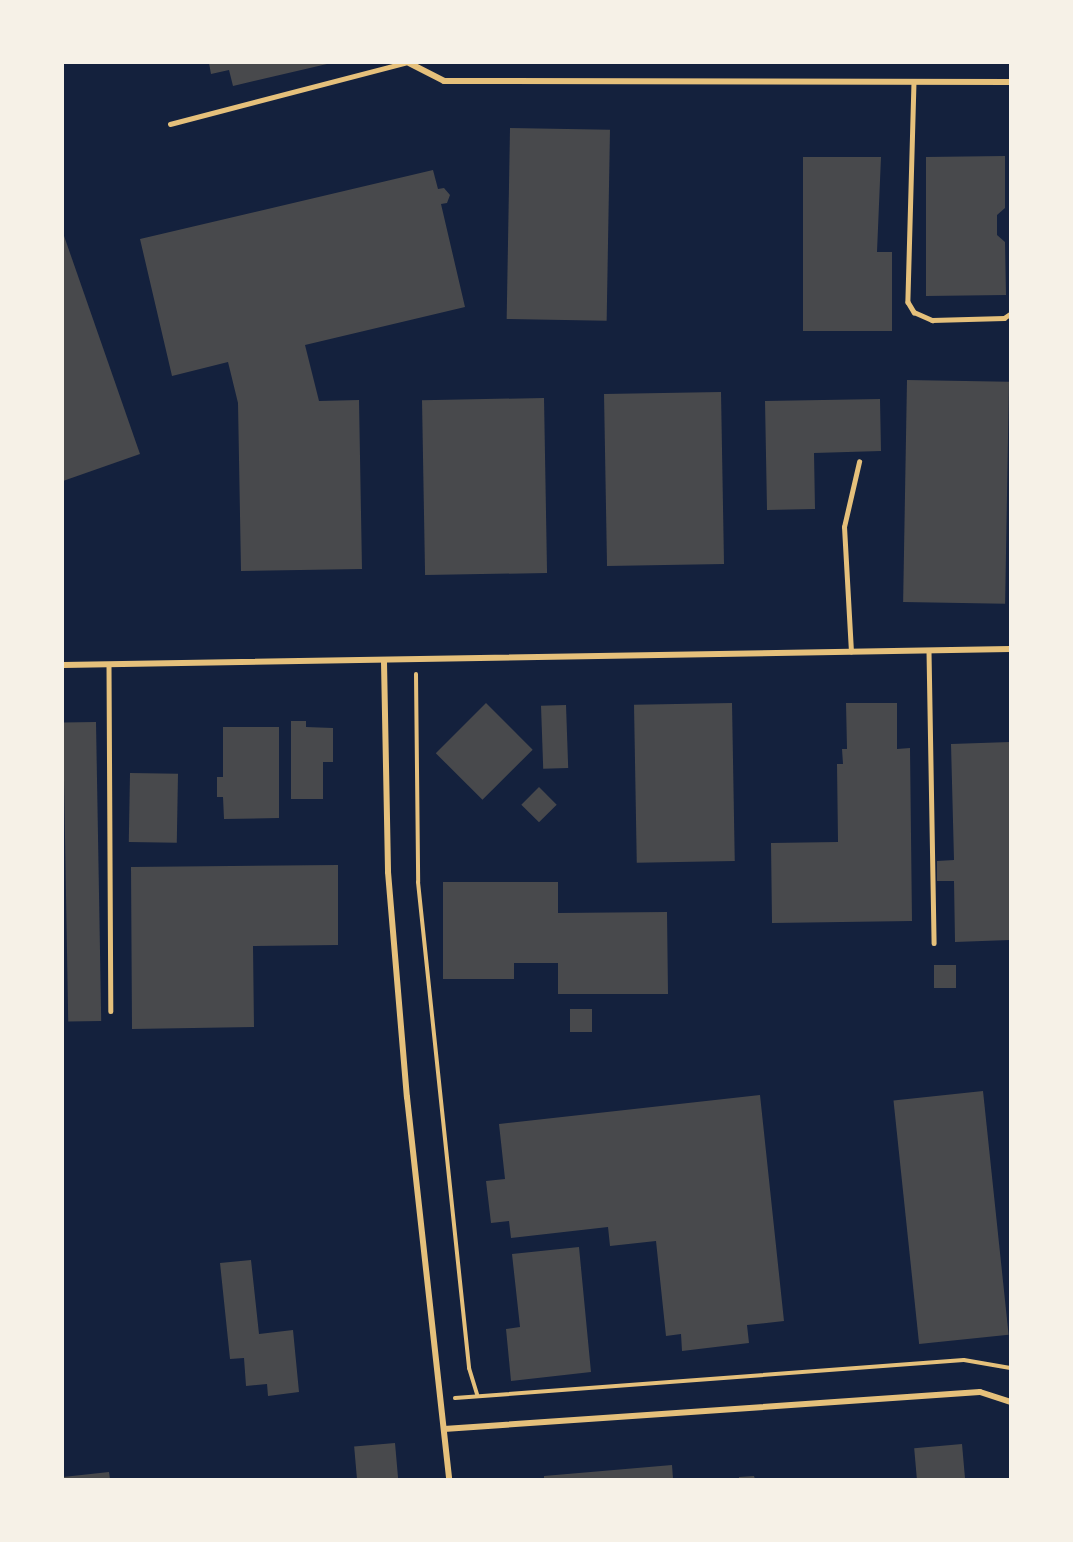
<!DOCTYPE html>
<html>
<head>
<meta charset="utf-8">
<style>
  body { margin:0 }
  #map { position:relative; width:1073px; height:1542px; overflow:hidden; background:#14213d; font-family:Cabin,sans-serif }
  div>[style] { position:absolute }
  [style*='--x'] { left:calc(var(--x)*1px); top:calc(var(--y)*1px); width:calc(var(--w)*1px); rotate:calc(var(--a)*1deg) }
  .building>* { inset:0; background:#48494c; transform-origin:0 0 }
  .path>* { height:4px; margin:-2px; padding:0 2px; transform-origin:2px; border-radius:2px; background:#e5c07b }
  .service>* { height:4.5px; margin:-2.25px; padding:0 2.25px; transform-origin:2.25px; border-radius:2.25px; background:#e5c07b }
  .minor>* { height:6px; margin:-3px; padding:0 3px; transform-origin:3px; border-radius:3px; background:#e5c07b }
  span { translate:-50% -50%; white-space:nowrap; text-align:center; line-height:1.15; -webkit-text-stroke:4.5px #f6f1e7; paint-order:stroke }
  .frame { position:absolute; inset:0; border:64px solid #f6f1e7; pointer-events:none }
</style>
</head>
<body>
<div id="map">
  <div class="building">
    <div style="clip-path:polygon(209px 63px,327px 63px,327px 64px,233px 86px,229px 70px,211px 74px)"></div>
    <div style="left:510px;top:128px;width:100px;height:191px;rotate:1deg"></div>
    <div style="clip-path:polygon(1005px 156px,1005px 208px,997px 215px,997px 235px,1005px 242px,1006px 295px,926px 296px,926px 157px)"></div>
    <div style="clip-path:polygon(803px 157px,881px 157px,877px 252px,892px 252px,892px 331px,803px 331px)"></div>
    <div style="clip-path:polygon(433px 170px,438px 189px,444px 188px,450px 195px,447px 203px,441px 204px,465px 307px,305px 345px,319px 401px,359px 400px,362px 569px,241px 571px,238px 403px,228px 362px,172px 376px,140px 239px)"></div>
    <div style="clip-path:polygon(63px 233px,140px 454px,63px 481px)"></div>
    <div style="left:907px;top:380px;width:102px;height:222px;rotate:1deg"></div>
    <div style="left:721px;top:392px;width:172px;height:117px;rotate:89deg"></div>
    <div style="left:544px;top:398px;width:175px;height:122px;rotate:89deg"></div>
    <div style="clip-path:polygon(880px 399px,881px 451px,814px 453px,815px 509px,767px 510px,765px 401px)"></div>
    <div style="left:486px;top:703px;width:66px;height:71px;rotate:45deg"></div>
    <div style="left:732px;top:703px;width:158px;height:98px;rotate:89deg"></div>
    <div style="clip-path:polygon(846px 703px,897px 703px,897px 749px,910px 748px,912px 921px,772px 923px,771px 843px,838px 842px,837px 764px,843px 764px,842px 749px,847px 749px)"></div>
    <div style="left:566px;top:705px;width:63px;height:25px;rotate:88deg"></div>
    <div style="clip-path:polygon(291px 721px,306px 721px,306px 727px,333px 728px,333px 762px,323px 762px,323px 799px,291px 799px)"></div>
    <div style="left:96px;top:722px;width:299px;height:33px;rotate:89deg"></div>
    <div style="clip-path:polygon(223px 727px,279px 727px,279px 818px,224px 819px,223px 797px,217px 797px,217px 777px,223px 777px)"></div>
    <div style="clip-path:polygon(1010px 742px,1010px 940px,955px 942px,954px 881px,937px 881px,937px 861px,954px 860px,951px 744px)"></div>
    <div style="left:130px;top:773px;width:48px;height:69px;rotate:1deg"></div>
    <div style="left:539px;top:787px;width:25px;height:25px;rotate:45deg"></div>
    <div style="clip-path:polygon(338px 865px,338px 945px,253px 946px,254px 1027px,132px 1029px,131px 867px)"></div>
    <div style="clip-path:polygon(443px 882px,558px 882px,558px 913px,667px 912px,668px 994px,558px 994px,558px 963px,514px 963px,514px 979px,443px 979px)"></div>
    <div style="left:934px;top:965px;width:22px;height:23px"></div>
    <div style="left:570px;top:1009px;width:22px;height:23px"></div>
    <div style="left:983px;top:1091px;width:245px;height:90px;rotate:84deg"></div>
    <div style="clip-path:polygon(760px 1095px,784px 1321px,747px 1325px,749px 1343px,682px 1351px,681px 1334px,666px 1336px,656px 1241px,610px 1246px,608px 1227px,511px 1238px,509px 1221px,491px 1223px,486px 1181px,505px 1179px,499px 1124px)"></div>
    <div style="clip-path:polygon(579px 1247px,591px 1372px,511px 1381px,506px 1329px,520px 1327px,512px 1254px)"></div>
    <div style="clip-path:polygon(251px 1260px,259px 1334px,293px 1330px,299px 1392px,268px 1396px,267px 1384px,246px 1386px,244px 1358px,230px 1359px,220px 1263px)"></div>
    <div style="left:395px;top:1443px;width:36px;height:41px;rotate:85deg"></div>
    <div style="left:962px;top:1444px;width:35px;height:48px;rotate:85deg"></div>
    <div style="clip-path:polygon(672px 1465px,673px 1479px,544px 1479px,544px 1476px)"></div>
    <div style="clip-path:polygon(109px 1472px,110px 1479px,63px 1479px,63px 1477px)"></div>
    <div style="clip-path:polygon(754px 1476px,755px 1479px,739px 1479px,739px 1477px)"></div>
  </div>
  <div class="path">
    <div style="--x:416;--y:674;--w:208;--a:89.4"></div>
    <div style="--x:418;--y:882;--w:489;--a:84"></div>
    <div style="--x:469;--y:1368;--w:28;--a:73"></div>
    <div style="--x:455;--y:1398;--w:510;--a:-4.27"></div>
    <div style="--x:964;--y:1360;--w:47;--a:9.9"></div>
  </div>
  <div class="service">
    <div style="--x:914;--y:82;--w:220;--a:91.6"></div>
    <div style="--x:908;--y:302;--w:12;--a:59"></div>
    <div style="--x:914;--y:312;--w:20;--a:24"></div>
    <div style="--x:932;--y:320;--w:72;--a:-1.6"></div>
    <div style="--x:1004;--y:318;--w:7;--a:-34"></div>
    <div style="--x:170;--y:124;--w:243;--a:-14.6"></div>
    <div style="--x:929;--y:651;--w:292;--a:89"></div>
    <div style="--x:851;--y:652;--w:125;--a:-93.2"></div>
    <div style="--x:844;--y:527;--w:67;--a:-77"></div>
    <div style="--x:109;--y:664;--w:347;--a:89.7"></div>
  </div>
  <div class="minor">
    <div style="--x:409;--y:63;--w:39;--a:27"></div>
    <div style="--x:444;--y:81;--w:566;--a:0.1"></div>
    <div style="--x:384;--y:662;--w:210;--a:88.9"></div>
    <div style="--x:388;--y:872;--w:226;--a:85.2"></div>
    <div style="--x:407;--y:1097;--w:384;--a:83.7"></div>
    <div style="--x:63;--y:665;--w:947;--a:-0.97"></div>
    <div style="--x:444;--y:1429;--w:537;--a:-3.95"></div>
    <div style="--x:980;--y:1392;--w:32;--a:18"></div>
  </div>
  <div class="frame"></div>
</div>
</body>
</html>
